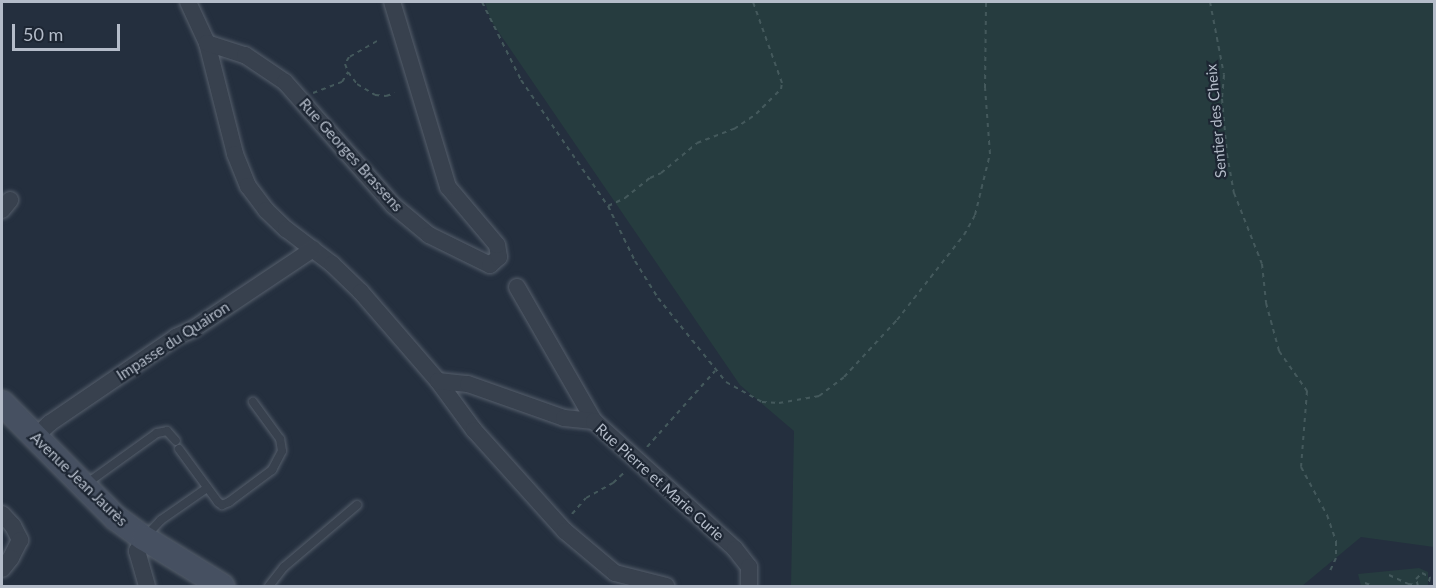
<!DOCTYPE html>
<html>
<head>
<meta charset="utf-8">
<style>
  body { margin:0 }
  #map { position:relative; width:1436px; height:588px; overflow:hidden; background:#242f3e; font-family:Lato,sans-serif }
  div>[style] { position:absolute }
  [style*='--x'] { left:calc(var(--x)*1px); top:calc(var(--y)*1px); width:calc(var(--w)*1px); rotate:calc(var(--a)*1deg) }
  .green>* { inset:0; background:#263c3f }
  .path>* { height:2px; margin-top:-1px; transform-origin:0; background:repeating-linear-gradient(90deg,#44595c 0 4.5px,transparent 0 9px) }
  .roads { filter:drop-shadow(0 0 2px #565f6c) drop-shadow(0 0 2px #565f6c) }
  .lane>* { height:8px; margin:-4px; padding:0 4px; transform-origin:4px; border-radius:4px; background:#38414e }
  .street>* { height:16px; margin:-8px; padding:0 8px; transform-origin:8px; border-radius:8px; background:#38414e }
  .secondary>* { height:24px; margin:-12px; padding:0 12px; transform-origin:12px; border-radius:12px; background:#465061 }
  span { translate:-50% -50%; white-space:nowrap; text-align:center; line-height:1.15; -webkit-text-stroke:4.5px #1d2633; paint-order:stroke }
  .street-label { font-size:15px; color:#b4bcc9 }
  .frame { position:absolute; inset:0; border:3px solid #b4bcc9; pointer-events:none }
  .scale { position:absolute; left:12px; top:24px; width:108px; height:27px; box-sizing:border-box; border:3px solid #b4bcc9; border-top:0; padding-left:8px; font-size:18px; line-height:21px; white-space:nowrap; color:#b4bcc9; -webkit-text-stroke:4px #1d2633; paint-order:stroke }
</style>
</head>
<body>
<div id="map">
  <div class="green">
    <div style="clip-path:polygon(485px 2px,1434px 2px,1434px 547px,1361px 537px,1302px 586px,791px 586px,794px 431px,740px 385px,491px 21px)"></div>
    <div style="clip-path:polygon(1419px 568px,1428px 572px,1428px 586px,1361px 586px,1358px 574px)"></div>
  </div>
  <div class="path">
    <div style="--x:482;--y:2;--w:87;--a:63.4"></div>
    <div style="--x:521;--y:80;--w:153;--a:55.4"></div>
    <div style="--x:608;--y:206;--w:61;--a:63.9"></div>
    <div style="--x:635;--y:261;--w:44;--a:58.1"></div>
    <div style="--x:658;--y:298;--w:108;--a:51"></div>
    <div style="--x:726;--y:382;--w:41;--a:29.1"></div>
    <div style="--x:762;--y:402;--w:17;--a:3"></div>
    <div style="--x:779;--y:403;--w:41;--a:-9.9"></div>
    <div style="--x:819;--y:396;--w:31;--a:-37"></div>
    <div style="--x:844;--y:377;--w:78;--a:-47.1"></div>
    <div style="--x:897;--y:320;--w:108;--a:-51.8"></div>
    <div style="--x:964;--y:235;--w:23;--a:-61"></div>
    <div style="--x:975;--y:215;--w:63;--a:-76.2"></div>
    <div style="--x:990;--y:154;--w:66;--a:-94.3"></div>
    <div style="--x:985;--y:88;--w:86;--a:-89.3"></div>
    <div style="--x:1210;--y:2;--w:74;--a:79.1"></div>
    <div style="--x:1224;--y:75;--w:24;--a:95"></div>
    <div style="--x:1222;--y:99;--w:55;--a:84.8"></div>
    <div style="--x:1227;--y:154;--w:40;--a:80"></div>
    <div style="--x:1234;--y:193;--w:76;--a:68.5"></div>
    <div style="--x:1262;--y:264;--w:39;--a:84"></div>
    <div style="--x:1266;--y:303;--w:50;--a:74.8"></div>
    <div style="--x:1279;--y:351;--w:49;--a:55"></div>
    <div style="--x:1307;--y:391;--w:76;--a:94.5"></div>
    <div style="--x:1301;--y:467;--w:55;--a:61.6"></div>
    <div style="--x:1327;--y:515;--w:28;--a:71"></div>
    <div style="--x:1336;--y:541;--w:17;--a:90"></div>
    <div style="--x:1336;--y:558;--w:17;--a:115"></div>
    <div style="--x:377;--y:41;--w:32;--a:150"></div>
    <div style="--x:349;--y:57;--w:8;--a:120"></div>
    <div style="--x:345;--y:64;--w:9;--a:69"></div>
    <div style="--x:348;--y:72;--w:15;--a:53"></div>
    <div style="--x:357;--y:84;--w:21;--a:31"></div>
    <div style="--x:375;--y:95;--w:11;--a:5"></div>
    <div style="--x:386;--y:96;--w:9;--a:-18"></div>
    <div style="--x:313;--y:93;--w:31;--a:-21"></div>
    <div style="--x:342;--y:82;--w:12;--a:-59"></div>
    <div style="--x:608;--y:206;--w:19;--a:-25"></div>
    <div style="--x:625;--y:198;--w:32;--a:-39"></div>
    <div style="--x:650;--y:178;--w:12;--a:-24"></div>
    <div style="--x:661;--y:173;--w:47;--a:-39.8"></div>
    <div style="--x:697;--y:143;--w:40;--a:-21"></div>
    <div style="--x:734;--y:129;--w:27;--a:-34"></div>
    <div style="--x:756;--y:114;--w:35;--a:-45"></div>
    <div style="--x:781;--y:89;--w:6;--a:-81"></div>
    <div style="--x:782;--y:83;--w:86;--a:-109.7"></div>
    <div style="--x:647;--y:447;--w:102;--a:-48.2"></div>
    <div style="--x:572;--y:514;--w:21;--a:-49"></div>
    <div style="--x:586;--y:498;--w:31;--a:-29"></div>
    <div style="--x:613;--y:483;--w:16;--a:-43"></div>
    <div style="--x:1389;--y:575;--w:21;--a:25"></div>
    <div style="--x:1408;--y:584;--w:8;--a:7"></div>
    <div style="--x:1365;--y:583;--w:9;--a:21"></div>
    <div style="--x:1418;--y:586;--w:7;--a:-106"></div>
    <div style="--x:1416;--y:579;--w:8;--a:-45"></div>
    <div style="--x:1422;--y:573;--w:9;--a:27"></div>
    <div style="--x:1430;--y:577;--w:9;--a:103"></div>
  </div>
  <div class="roads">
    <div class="lane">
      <div style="--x:179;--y:449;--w:66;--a:53.7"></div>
      <div style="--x:218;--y:502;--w:5;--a:37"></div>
      <div style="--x:222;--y:505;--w:8;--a:-23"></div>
      <div style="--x:229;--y:502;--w:54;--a:-36.7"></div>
      <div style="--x:272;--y:470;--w:21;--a:-62"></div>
      <div style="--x:282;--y:451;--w:12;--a:-99"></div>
      <div style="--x:280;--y:439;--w:46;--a:-126.1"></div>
      <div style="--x:86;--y:484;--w:87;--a:-35.7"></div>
      <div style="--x:157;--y:433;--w:10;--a:-11"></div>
      <div style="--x:167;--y:431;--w:13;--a:48"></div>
      <div style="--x:146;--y:536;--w:22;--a:-47"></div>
      <div style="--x:161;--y:520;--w:56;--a:-34.8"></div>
      <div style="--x:269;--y:586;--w:24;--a:-52"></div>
      <div style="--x:284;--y:567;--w:96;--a:-40.3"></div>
    </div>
    <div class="street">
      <div style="--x:188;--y:2;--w:45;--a:65.1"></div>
      <div style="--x:207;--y:43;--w:114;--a:75.8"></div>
      <div style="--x:235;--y:154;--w:35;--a:68"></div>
      <div style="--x:248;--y:186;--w:30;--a:53"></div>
      <div style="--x:266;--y:210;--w:28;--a:44"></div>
      <div style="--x:286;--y:229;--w:58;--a:37.3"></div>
      <div style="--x:332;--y:264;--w:40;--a:44"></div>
      <div style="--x:361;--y:292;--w:118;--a:49.1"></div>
      <div style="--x:438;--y:381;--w:61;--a:53.7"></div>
      <div style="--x:474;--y:430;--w:136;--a:48"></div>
      <div style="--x:565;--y:531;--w:65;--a:40"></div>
      <div style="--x:615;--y:573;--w:53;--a:14.3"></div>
      <div style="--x:207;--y:43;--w:40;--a:18"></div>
      <div style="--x:245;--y:55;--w:48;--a:34"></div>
      <div style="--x:285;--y:82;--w:164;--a:48.7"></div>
      <div style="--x:393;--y:205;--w:47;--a:39.8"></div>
      <div style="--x:429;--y:235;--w:68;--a:26.2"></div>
      <div style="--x:490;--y:265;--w:12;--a:-42"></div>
      <div style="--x:499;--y:257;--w:12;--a:-99"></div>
      <div style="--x:497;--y:245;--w:76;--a:-130.2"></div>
      <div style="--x:448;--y:187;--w:193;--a:-106.8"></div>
      <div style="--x:2;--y:210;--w:13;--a:-51"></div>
      <div style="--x:517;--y:287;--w:155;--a:60.1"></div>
      <div style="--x:438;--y:381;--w:30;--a:6"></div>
      <div style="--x:468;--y:384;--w:102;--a:19.5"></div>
      <div style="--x:564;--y:418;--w:30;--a:6"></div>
      <div style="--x:594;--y:421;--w:190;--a:42.2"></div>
      <div style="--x:735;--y:549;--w:23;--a:52"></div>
      <div style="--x:749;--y:567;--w:19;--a:90"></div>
      <div style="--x:35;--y:437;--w:21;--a:-43"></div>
      <div style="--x:50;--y:423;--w:153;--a:-34.3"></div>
      <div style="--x:176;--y:337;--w:21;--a:-25"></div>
      <div style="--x:195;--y:328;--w:142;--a:-33.8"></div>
      <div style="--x:2;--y:514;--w:16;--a:47"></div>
      <div style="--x:13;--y:526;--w:16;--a:63"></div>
      <div style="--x:20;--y:540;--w:20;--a:117"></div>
      <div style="--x:11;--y:558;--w:14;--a:129"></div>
      <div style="--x:144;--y:538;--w:15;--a:118"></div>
      <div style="--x:137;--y:551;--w:36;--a:74"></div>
    </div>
    <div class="secondary">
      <div style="--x:2;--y:403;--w:162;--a:45.3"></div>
      <div style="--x:116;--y:518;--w:34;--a:36"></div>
      <div style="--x:144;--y:538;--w:92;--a:31.6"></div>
    </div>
  </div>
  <div class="street-label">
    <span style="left:1216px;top:121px;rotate:-95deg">Sentier des Cheix</span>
    <span style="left:351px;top:155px;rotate:48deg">Rue Georges Brassens</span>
    <span style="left:173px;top:341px;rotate:-33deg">Impasse du Quairon</span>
    <span style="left:79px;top:479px;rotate:44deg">Avenue Jean Jaurès</span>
    <span style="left:660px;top:482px;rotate:42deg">Rue Pierre et Marie Curie</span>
  </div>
  <div class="frame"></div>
  <div class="scale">50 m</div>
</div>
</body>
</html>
